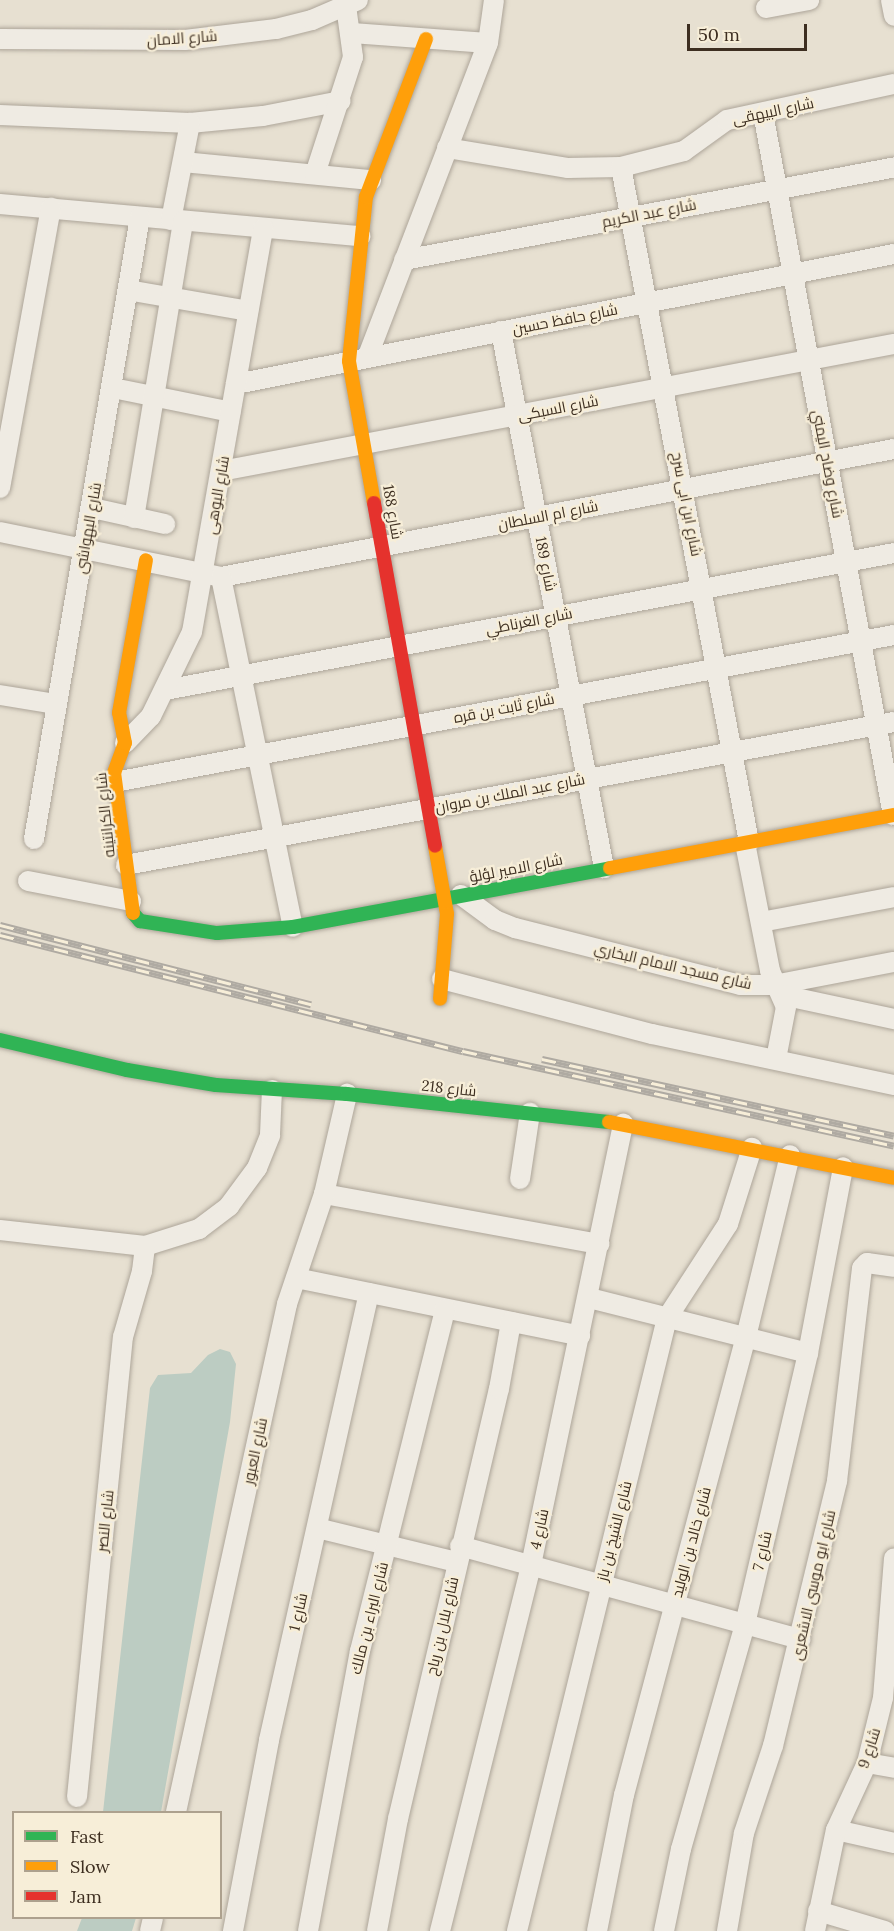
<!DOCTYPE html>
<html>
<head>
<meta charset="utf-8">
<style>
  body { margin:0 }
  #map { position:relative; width:894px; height:1931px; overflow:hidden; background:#e7e0d1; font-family:Lora,Cairo,serif }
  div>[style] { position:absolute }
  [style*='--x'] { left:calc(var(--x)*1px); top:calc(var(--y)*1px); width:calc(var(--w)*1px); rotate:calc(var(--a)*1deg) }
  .water>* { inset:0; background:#bcccc2 }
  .roads { filter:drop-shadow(0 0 2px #ada599) drop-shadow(0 0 2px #ada599) }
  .street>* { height:20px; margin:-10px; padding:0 10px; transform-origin:10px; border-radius:10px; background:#efebe3 }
  .fast>* { height:14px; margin:-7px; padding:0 7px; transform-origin:7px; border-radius:7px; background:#30b455 }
  .slow>* { height:14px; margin:-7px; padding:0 7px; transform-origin:7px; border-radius:7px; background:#ff9f0a }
  .jam>* { height:14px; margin:-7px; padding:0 7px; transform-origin:7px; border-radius:7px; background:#e5322d }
  .rail>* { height:7px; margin-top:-3.5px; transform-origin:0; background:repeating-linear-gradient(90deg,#f7eed8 0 14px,#afaaa2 0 28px); box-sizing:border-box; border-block:2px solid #afaaa2 }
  span { translate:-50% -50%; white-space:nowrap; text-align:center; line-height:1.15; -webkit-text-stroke:4.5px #f7eed8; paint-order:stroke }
  .street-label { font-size:15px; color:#3d2e20 }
  .legend { position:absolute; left:12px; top:1811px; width:210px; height:108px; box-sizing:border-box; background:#f7eed8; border:2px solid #ada18e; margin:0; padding:8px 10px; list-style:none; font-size:18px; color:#3d2e20 }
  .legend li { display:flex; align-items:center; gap:12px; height:30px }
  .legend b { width:30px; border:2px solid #ada18e }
  .scale { position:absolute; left:687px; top:24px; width:120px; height:27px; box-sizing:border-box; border:3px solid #3d2e20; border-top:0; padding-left:8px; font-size:18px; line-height:21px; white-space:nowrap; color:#3d2e20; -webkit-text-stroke:4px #f7eed8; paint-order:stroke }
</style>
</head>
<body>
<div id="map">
  <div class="water">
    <div style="clip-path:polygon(220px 1349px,230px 1352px,236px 1364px,230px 1422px,161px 1812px,103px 1812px,150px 1388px,158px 1375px,191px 1373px,208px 1355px)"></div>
    <div style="clip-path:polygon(82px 1918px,136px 1918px,132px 1931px,77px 1931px)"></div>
  </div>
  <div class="roads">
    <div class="street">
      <div style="--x:891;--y:0;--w:16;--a:79"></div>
      <div style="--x:766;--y:8;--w:44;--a:-10.5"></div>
      <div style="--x:352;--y:33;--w:136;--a:4.2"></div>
      <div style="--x:0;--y:39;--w:185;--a:0.3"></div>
      <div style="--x:185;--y:40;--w:92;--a:-6.9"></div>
      <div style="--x:276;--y:29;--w:37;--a:-14"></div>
      <div style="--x:312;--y:20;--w:50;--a:-23.5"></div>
      <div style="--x:763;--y:113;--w:714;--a:79.51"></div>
      <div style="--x:0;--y:115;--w:190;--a:2.4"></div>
      <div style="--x:190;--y:123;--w:73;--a:-5.5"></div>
      <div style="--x:263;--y:116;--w:79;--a:-10.9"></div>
      <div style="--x:447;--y:148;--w:123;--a:9.4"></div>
      <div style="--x:568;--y:168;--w:53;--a:-1.1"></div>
      <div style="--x:621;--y:167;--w:65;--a:-14.3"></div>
      <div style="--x:684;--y:151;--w:53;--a:-35.8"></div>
      <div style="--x:727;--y:120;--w:171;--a:-12.2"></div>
      <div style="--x:183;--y:162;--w:189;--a:5.5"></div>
      <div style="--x:621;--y:167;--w:687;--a:79.26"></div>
      <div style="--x:315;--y:174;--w:123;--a:-72"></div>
      <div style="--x:353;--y:57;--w:51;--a:-97.8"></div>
      <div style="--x:0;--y:204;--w:362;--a:5.1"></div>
      <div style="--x:171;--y:220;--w:99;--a:-78.9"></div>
      <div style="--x:404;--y:260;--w:499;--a:-10.7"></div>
      <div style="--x:128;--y:290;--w:122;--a:9.9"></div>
      <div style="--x:501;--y:331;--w:547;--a:79.14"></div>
      <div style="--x:367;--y:358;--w:337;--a:-69"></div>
      <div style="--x:488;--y:43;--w:43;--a:-82.1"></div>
      <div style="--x:236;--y:384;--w:671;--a:-11.18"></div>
      <div style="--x:113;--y:388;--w:120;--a:11.5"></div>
      <div style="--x:221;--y:471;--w:685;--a:-10.69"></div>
      <div style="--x:0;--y:488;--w:285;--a:-79.7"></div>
      <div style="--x:92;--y:508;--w:75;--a:12.4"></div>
      <div style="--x:134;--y:518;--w:301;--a:-80.6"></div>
      <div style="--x:0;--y:532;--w:226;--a:11.5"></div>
      <div style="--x:221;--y:577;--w:685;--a:-10.77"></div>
      <div style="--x:221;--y:577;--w:357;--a:78.4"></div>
      <div style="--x:165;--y:690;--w:742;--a:-10.64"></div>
      <div style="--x:0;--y:695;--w:57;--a:9.1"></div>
      <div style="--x:125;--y:743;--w:37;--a:-46"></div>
      <div style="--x:151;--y:716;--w:93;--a:-64"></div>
      <div style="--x:192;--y:632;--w:410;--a:-80"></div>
      <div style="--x:115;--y:782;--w:793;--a:-10.69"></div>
      <div style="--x:34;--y:839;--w:631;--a:-80.33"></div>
      <div style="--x:745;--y:843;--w:130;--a:78.9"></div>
      <div style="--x:770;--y:971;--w:39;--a:66"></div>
      <div style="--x:786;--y:1007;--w:53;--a:100.9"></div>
      <div style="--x:126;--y:865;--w:781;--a:-10.55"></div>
      <div style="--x:28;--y:881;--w:105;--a:11"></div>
      <div style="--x:461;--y:895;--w:42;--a:36.3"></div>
      <div style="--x:495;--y:920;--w:22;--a:22"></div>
      <div style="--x:515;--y:928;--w:232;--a:14.2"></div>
      <div style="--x:740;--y:985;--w:34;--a:0"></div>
      <div style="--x:774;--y:985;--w:122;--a:-10.9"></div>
      <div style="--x:761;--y:922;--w:135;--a:-10.6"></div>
      <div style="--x:442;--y:979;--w:217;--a:14.7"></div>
      <div style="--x:652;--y:1034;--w:247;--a:11.9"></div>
      <div style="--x:782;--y:995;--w:115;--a:12.1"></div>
      <div style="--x:520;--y:1179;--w:67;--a:-81.4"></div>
      <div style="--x:324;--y:1194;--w:280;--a:10.3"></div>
      <div style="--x:0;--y:1230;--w:146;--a:6.3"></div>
      <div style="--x:145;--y:1246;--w:57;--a:-17.5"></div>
      <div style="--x:199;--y:1229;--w:38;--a:-37"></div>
      <div style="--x:229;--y:1206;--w:47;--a:-53.6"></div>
      <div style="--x:257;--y:1168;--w:35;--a:-68"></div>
      <div style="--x:270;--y:1135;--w:45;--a:-87.5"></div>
      <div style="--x:296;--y:1278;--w:290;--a:11.5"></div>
      <div style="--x:589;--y:1298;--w:226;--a:14.1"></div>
      <div style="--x:317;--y:1528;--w:143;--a:13.7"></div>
      <div style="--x:460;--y:1546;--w:353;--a:15.3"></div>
      <div style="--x:867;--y:1763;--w:27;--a:10"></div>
      <div style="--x:77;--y:1797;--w:462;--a:-84.3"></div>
      <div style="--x:123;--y:1337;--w:69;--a:-73.9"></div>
      <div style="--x:142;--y:1271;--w:25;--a:-83"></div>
      <div style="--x:176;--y:1812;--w:520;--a:-77.67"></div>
      <div style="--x:287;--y:1304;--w:116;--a:-71.4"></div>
      <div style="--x:324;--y:1194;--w:103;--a:-77"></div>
      <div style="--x:836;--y:1830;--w:59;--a:12.6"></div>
      <div style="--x:818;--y:1911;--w:70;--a:16.6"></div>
      <div style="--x:150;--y:1931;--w:13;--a:-77"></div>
      <div style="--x:233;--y:1931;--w:194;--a:-79.3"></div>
      <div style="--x:269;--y:1740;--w:458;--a:-77.4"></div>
      <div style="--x:308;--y:1931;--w:285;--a:-79.5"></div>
      <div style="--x:360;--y:1651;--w:352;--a:-76"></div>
      <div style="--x:377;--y:1931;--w:114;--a:-79.4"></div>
      <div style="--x:398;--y:1819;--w:442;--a:-76.8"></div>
      <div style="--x:499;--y:1389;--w:68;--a:-79.8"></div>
      <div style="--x:440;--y:1931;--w:377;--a:-76"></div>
      <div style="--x:531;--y:1565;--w:451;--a:-78.2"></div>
      <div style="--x:517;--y:1931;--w:631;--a:-76.25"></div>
      <div style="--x:667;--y:1318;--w:112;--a:-57"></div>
      <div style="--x:728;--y:1224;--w:80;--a:-72.5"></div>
      <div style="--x:597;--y:1931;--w:139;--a:-78.8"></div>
      <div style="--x:624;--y:1795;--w:474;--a:-75.1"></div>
      <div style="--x:746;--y:1337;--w:187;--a:-76.4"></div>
      <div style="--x:664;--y:1931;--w:84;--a:-78.3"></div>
      <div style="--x:681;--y:1849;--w:234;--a:-74.1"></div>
      <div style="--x:745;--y:1624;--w:278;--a:-76.9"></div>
      <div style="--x:808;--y:1353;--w:189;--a:-79.3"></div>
      <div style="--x:727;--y:1931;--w:99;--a:-80.2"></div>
      <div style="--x:744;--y:1833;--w:92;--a:-71.6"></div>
      <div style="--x:773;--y:1746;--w:273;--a:-76.4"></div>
      <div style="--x:837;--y:1481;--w:214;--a:-83.3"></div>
      <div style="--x:862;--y:1268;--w:7;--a:-45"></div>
      <div style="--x:867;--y:1263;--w:27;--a:8"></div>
      <div style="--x:815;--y:1931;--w:103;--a:-78.3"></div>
      <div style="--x:836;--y:1830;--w:74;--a:-65.2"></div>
      <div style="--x:867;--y:1763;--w:67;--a:-76.2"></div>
      <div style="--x:883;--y:1698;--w:140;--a:-85.5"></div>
    </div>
    <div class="fast">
      <div style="--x:133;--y:913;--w:11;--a:49"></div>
      <div style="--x:140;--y:921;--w:78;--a:8.9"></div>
      <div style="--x:217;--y:933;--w:76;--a:-4.5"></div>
      <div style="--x:293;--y:927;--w:322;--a:-10.5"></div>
      <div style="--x:0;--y:1040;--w:130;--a:13.3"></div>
      <div style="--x:127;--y:1070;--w:90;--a:9.6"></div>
      <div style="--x:216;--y:1085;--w:131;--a:3.9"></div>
      <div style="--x:347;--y:1094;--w:263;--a:6.1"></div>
    </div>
    <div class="slow">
      <div style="--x:374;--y:503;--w:144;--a:-100"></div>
      <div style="--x:349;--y:361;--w:165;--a:-84.1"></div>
      <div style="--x:366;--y:197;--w:169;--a:-69.2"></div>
      <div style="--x:435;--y:846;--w:69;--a:80"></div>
      <div style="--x:447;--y:914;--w:85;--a:94.7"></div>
      <div style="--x:610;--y:868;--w:289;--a:-10.6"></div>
      <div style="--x:133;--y:913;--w:141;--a:-97.7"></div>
      <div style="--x:114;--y:773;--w:32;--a:-70"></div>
      <div style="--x:125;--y:743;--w:31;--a:-101"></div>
      <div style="--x:119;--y:713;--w:155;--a:-80"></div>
      <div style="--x:609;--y:1122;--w:290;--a:11.1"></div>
    </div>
    <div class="jam">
      <div style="--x:374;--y:503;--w:348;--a:79.9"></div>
    </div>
  </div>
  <div class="rail">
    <div style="--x:0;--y:925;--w:321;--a:14.3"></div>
    <div style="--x:0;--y:935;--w:477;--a:14.1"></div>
    <div style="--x:463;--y:1051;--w:441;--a:12.4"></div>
    <div style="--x:542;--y:1059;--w:360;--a:12.3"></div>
  </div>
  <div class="street-label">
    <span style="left:182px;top:38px;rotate:-4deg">شارع الامان</span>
    <span style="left:773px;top:111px;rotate:-12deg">شارع البيهقى</span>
    <span style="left:649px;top:213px;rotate:-11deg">شارع عبد الكريم</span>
    <span style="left:565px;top:319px;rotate:-11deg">شارع حافظ حسين</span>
    <span style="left:558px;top:408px;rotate:-11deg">شارع السبكى</span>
    <span style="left:828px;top:464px;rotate:79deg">شارع وضاح اليمني</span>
    <span style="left:217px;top:495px;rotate:-80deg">شارع البوهى</span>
    <span style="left:687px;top:504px;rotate:79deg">شارع ابن ابى سرح</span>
    <span style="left:393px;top:512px;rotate:80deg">شارع 188</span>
    <span style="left:548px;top:515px;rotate:-11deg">شارع ام السلطان</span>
    <span style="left:88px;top:528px;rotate:-80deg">شارع البهواشى</span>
    <span style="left:546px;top:564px;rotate:79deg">شارع 189</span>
    <span style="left:529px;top:621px;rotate:-11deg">شارع الغرناطي</span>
    <span style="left:504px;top:708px;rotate:-11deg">شارع ثابت بن قره</span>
    <span style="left:510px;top:793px;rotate:-11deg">شارع عبد الملك بن مروان</span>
    <span style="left:105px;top:815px;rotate:-96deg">شارع الكرانتينه</span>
    <span style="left:516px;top:868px;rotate:-11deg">شارع الامير لؤلؤ</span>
    <span style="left:673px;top:966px;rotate:13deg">شارع مسجد الامام البخاري</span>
    <span style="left:449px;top:1088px;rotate:6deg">شارع 218</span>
    <span style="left:255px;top:1451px;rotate:-78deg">شارع العبور</span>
    <span style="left:105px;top:1521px;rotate:-84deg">شارع النصر</span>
    <span style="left:539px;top:1529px;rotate:-78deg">شارع 4</span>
    <span style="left:614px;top:1531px;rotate:-76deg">شارع الشيخ بن باز</span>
    <span style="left:691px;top:1542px;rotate:-75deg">شارع خالد بن الوليد</span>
    <span style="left:762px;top:1551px;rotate:-77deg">شارع 7</span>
    <span style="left:813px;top:1585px;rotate:-77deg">شارع ابو موسى الاشعرى</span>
    <span style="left:298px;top:1612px;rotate:-77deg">شارع 1</span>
    <span style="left:369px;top:1618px;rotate:-76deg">شارع البراء بن مالك</span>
    <span style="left:442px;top:1626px;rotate:-77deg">شارع بلال بن رباح</span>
    <span style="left:869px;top:1748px;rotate:-72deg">شارع 9</span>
  </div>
  <ul class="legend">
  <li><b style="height:8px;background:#30b455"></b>Fast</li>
  <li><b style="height:8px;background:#ff9f0a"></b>Slow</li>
  <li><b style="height:8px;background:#e5322d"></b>Jam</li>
  </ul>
  <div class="scale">50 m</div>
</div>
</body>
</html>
